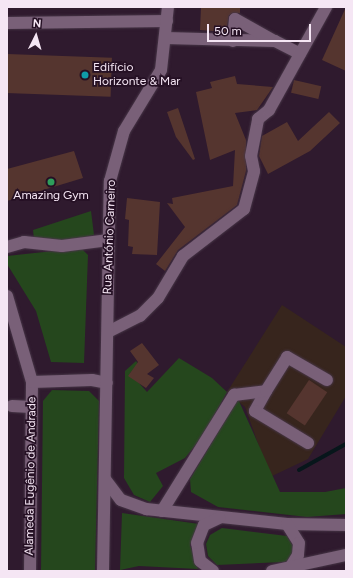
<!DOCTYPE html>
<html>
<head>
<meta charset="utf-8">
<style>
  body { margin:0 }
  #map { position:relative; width:353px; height:578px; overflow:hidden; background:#2f1a2e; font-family:Figtree,sans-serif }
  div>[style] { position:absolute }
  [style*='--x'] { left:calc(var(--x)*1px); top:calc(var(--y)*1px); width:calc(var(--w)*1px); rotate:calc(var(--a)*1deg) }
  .industrial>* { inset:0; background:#37251d }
  .green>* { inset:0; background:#25471d }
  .stream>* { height:4px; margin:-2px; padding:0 2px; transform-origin:2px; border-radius:2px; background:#07161b }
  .building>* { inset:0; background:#55352f; transform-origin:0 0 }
  .roads { filter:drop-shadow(0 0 1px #473647) drop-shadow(0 0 1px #473647) }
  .minor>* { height:12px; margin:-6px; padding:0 6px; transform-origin:6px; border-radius:6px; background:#796078 }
  .dots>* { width:11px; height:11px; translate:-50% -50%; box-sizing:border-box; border:2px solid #251024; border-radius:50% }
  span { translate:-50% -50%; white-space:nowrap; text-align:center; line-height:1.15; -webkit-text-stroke:3.5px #251024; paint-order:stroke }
  .poi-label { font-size:12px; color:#f5e6f4 }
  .left { translate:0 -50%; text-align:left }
  .street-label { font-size:12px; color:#f5e6f4 }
  .frame { position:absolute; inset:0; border:8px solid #f5e6f4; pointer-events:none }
  .north { position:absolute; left:16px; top:16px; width:40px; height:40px; -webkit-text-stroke:3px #251024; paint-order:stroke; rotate:5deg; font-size:11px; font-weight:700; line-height:16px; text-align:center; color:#f5e6f4 }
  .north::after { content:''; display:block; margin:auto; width:14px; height:18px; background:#f5e6f4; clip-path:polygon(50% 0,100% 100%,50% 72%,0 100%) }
  .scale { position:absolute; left:207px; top:24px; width:104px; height:18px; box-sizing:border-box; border:2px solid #f5e6f4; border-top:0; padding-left:5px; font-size:12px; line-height:14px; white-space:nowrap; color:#f5e6f4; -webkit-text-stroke:3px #251024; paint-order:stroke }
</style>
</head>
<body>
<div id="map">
  <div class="industrial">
    <div style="clip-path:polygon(282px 305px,346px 347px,346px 396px,308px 459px,270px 477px,245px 407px,227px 392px)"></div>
  </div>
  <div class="green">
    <div style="clip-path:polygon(91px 211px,94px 235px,64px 242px,34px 239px,33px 230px)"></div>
    <div style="clip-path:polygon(81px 248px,88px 255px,84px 363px,51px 362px,36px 311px,7px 264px,7px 256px)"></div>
    <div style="clip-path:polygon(179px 358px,212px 378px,227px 392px,202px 437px,185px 458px,156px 473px,163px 486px,150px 502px,134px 495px,124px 478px,125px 371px,136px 361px,139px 365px,130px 373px,147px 392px)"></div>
    <div style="clip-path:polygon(52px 390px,89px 391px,99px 401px,95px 571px,41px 571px,43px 401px)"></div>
    <div style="clip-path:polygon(238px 399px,280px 492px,325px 492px,346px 488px,346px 514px,307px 517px,218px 507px,191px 492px,190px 479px)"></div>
    <div style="clip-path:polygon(122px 513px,199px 524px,190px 545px,198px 569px,139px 566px,120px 570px)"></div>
    <div style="clip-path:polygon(222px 528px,287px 536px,294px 548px,291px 558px,285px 562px,217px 565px,208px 556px,206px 544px,210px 535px)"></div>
  </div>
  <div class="stream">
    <div style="--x:299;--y:470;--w:54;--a:-29"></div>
  </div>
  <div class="building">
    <div style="clip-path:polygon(201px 7px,240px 7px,240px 13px,229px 15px,226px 32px,200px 30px)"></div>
    <div style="clip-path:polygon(346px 7px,346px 71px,322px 60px)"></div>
    <div style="left:7px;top:54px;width:105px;height:39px;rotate:2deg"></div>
    <div style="clip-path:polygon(235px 76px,237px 84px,273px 87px,257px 110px,235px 113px,246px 140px,246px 171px,237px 205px,178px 250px,165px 271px,156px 264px,185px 227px,167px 203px,173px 204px,172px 198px,233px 186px,235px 150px,210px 160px,196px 92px,212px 88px,210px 82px)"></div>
    <div style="left:294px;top:80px;width:28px;height:13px;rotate:13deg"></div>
    <div style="clip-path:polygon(178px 108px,195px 159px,193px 160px,176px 137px,167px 112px)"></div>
    <div style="clip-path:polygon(329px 112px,340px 123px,310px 151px,268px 174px,259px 156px,262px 136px,287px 122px,298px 141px)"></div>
    <div style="clip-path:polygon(74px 151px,83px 178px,7px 201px,7px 169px)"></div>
    <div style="clip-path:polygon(127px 198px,160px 202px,157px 255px,132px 254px,133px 247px,128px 246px,129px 220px,125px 219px)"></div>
    <div style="clip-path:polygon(142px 343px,159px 365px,147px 374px,154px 378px,146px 388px,128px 376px,138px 362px,130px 351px)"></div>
    <div style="left:309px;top:380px;width:22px;height:40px;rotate:34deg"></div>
  </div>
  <div class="roads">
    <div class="minor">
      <div style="--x:7;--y:23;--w:160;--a:-0.7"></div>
      <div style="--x:166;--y:38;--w:109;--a:1.6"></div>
      <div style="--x:275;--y:41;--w:28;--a:27"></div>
      <div style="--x:233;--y:41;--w:22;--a:-85"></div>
      <div style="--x:235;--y:19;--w:45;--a:29.4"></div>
      <div style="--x:7;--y:247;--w:18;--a:-16"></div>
      <div style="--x:24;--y:242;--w:38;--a:6"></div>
      <div style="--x:62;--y:246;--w:47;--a:-7.3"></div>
      <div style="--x:7;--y:296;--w:90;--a:73.8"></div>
      <div style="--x:32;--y:382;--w:189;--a:90.6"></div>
      <div style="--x:108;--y:332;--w:36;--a:-27"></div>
      <div style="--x:140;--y:316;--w:25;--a:-45"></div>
      <div style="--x:158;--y:298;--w:49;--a:-59.2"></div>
      <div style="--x:183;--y:256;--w:77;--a:-37.6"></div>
      <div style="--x:244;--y:209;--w:39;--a:-75"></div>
      <div style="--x:254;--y:171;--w:15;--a:-101"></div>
      <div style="--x:251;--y:156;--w:38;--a:-79"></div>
      <div style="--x:258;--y:119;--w:14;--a:-39"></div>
      <div style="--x:269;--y:110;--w:118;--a:-61"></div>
      <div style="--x:32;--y:382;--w:60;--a:-1.9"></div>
      <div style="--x:92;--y:380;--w:15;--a:11"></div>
      <div style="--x:266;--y:391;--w:23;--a:119"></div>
      <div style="--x:255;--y:411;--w:62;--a:31.1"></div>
      <div style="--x:12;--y:406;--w:19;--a:3"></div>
      <div style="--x:105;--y:479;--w:26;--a:53"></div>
      <div style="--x:121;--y:500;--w:27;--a:20"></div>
      <div style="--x:146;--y:509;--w:142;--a:6.1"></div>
      <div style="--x:287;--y:524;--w:59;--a:1"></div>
      <div style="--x:162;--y:511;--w:137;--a:-58.2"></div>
      <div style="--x:234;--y:395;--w:32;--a:-7"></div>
      <div style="--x:266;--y:391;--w:40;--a:-58"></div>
      <div style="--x:287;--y:357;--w:46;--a:29.9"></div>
      <div style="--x:287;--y:524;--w:22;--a:58"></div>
      <div style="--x:299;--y:543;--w:12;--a:95"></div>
      <div style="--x:298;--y:555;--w:19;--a:122"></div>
      <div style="--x:103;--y:571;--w:390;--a:-89"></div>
      <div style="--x:110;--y:181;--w:52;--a:-74.4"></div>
      <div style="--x:124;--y:131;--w:71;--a:-58.8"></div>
      <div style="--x:161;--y:70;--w:63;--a:-83.7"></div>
      <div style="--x:213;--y:571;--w:16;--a:-142"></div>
      <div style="--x:200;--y:561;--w:18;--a:-99"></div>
      <div style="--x:197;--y:543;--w:19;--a:-69"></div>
      <div style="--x:204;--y:525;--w:17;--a:-25"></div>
      <div style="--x:272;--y:571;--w:76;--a:-12.2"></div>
    </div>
  </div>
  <div class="dots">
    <div style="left:85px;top:75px;background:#0f9aa8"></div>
    <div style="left:51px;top:182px;background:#2e9e5b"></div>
  </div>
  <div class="poi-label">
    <span class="left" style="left:93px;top:75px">Edifício<br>Horizonte &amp; Mar</span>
    <span style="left:51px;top:196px">Amazing Gym</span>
  </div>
  <div class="street-label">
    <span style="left:110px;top:237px;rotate:-88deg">Rua António Carneiro</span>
    <span style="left:31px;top:476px;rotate:-89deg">Alameda Eugênio de Andrade</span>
  </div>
  <div class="frame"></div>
  <div class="north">N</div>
  <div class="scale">50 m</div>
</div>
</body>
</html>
